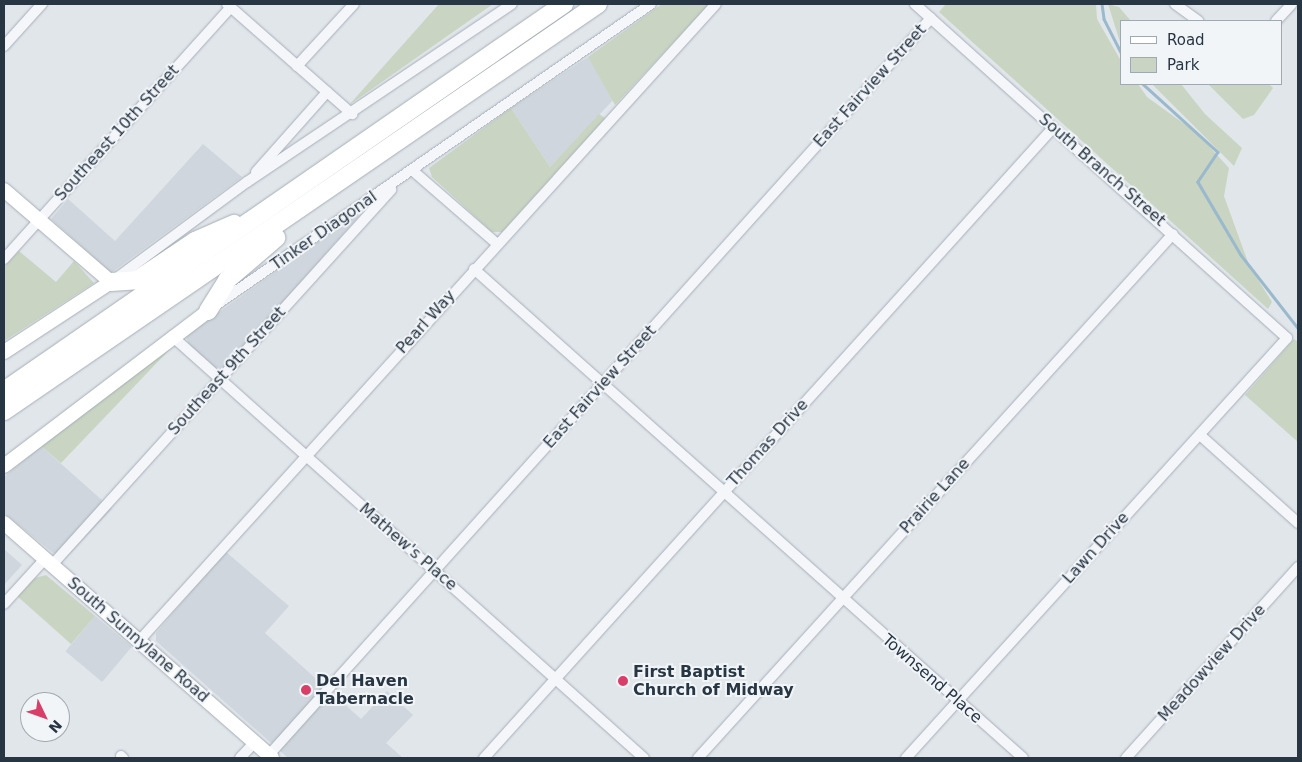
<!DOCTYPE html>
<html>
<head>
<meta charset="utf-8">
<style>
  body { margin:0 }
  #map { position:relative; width:1302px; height:762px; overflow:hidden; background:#e1e6eb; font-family:"DejaVu Sans",sans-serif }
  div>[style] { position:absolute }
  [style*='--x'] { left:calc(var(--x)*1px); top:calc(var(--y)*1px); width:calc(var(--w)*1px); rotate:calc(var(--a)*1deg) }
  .built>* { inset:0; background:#cfd6dd; transform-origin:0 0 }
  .green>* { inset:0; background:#c9d5c2 }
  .stream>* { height:2.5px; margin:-1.25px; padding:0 1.25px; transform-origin:1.25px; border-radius:1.25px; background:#9ab9cd }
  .roads { filter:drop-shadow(0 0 1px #a6aeb6) drop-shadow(0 0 1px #a6aeb6) }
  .street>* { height:10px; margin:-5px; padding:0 5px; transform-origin:5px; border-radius:5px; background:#f4f6f9 }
  .secondary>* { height:14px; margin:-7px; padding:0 7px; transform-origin:7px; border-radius:7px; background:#fff }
  .highway>* { height:18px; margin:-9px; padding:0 9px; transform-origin:9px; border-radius:9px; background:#fff }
  .dots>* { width:14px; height:14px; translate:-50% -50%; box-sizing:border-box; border:2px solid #f1f5f8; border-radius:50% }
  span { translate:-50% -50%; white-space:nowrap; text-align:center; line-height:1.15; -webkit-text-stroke:4px #f1f5f8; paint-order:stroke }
  .street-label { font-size:16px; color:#283644 }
  .poi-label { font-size:16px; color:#283644; font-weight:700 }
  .left { translate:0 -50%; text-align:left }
  .frame { position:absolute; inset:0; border:5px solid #283644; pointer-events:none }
  .legend { position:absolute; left:1120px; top:20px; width:162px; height:65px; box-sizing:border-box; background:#f1f5f8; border:1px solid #a1a9b0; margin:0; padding:6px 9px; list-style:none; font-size:15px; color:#283644 }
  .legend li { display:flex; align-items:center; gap:10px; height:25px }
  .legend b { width:25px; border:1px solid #a1a9b0 }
  .north { position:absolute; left:20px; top:692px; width:50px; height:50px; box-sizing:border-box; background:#f1f5f8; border:1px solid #a1a9b0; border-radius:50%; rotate:132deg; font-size:14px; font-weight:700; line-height:20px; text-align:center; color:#283644 }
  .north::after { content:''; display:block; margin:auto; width:18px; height:22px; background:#d83e68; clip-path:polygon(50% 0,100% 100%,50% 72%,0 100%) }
</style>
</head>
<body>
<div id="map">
  <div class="built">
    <div style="clip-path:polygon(588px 57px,615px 98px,550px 167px,511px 108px)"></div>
    <div style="clip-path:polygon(203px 144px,242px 177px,111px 273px,51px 219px,68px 199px,115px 241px)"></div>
    <div style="clip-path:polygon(366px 208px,220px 373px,189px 346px,186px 336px,191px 332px)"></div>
    <div style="clip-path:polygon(41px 446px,112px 509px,63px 561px,4px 513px,4px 477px)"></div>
    <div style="clip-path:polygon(4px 549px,22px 565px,4px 585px)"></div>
    <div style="clip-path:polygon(225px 551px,289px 606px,265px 633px,361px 719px,387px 691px,413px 715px,386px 743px,403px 758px,288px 758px,156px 641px,156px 633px)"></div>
    <div style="left:95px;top:616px;width:48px;height:46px;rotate:40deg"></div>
  </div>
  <div class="green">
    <div style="clip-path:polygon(439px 4px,493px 4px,349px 105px)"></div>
    <div style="clip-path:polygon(662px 4px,709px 4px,615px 105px,588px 57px)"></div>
    <div style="clip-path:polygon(946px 4px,1096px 4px,1097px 19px,1121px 61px,1121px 84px,1138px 84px,1147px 97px,1197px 133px,1229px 168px,1224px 196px,1249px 265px,1272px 302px,1268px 309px,939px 12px)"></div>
    <div style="clip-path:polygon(1108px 4px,1119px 7px,1131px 21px,1121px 21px,1121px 45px)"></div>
    <div style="clip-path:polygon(1152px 84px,1181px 84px,1205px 114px,1242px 148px,1234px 166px)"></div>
    <div style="clip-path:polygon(1208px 84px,1269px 84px,1273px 88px,1254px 115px,1243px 119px)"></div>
    <div style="clip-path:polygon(511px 108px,550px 167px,599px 114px,605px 118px,502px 232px,492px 232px,432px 177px,429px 168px)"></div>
    <div style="clip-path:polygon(19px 251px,56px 282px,74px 261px,94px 283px,4px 341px,4px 267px)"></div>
    <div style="clip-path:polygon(1294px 339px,1298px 342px,1298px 442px,1245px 395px)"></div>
    <div style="clip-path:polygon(172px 347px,61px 463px,41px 446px,43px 443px)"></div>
    <div style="clip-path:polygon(46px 575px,95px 616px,71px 644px,17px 596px,31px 579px)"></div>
  </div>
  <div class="stream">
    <div style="--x:1102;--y:4;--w:15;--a:82"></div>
    <div style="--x:1104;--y:19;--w:37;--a:63"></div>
    <div style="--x:1143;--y:84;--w:101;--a:42.2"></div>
    <div style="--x:1218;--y:152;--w:36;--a:124"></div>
    <div style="--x:1198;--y:182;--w:85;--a:59.5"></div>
    <div style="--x:1241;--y:255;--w:93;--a:52"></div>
  </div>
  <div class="roads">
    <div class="street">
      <div style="--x:227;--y:4;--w:167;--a:41.3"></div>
      <div style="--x:1175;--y:4;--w:29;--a:36"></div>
      <div style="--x:1276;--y:21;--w:23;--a:-47"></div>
      <div style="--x:4;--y:46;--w:57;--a:-47.9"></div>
      <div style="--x:297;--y:66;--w:84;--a:-47.4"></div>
      <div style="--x:412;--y:170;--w:111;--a:41"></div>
      <div style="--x:256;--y:172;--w:107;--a:-48.4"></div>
      <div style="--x:4;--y:259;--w:339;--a:-48"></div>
      <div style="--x:474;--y:269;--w:735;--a:41.69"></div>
      <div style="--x:114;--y:280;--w:165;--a:-36.4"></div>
      <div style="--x:247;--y:182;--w:319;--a:-33.9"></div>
      <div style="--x:216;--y:305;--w:529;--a:-34.68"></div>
      <div style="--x:172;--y:336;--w:633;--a:41.8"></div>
      <div style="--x:1200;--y:435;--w:132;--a:41.9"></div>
      <div style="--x:52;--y:565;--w:506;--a:-47.89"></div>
      <div style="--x:4;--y:604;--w:61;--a:-47.7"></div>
      <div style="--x:139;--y:641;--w:859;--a:-47.83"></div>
      <div style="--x:121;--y:756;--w:3;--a:45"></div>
      <div style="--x:268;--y:756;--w:992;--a:-48.06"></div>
      <div style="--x:240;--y:758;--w:21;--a:-47"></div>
      <div style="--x:484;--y:758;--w:849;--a:-47.91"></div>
      <div style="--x:698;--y:758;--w:707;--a:-47.81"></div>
      <div style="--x:906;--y:758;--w:567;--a:-47.79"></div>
      <div style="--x:1287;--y:338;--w:500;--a:-138.1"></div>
      <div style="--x:1126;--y:758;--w:257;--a:-48"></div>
    </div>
    <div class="secondary">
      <div style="--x:4;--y:190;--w:141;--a:40.7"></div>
      <div style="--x:111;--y:282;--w:128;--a:146.8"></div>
      <div style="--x:4;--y:466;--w:256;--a:-37.2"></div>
      <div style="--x:4;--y:523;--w:356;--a:41.2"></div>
    </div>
    <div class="highway">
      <div style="--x:111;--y:282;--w:26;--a:-4"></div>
      <div style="--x:137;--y:280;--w:70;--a:-33.9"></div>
      <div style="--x:195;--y:241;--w:43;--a:-23.6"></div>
      <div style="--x:208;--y:311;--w:36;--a:-58"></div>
      <div style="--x:227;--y:280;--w:65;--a:-40.6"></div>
      <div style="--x:4;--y:391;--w:681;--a:-34.65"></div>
      <div style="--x:4;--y:411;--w:720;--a:-34.42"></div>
    </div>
  </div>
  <div class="dots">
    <div style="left:623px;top:681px;background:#d83e68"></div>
    <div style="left:306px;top:690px;background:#d83e68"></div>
  </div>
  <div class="street-label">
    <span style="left:870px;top:86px;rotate:-48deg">East Fairview Street</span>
    <span style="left:117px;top:133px;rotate:-48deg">Southeast 10th Street</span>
    <span style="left:1102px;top:170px;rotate:41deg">South Branch Street</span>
    <span style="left:324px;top:231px;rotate:-35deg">Tinker Diagonal</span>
    <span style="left:426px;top:322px;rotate:-48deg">Pearl Way</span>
    <span style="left:227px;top:371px;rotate:-48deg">Southeast 9th Street</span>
    <span style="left:600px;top:387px;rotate:-48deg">East Fairview Street</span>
    <span style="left:768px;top:443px;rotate:-48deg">Thomas Drive</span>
    <span style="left:935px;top:496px;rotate:-48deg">Prairie Lane</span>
    <span style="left:408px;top:547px;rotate:41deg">Mathew's Place</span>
    <span style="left:1096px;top:548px;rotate:-48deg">Lawn Drive</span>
    <span style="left:138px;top:640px;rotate:41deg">South Sunnylane Road</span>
    <span style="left:1212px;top:663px;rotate:-48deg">Meadowview Drive</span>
    <span style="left:932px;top:679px;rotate:41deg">Townsend Place</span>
  </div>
  <div class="poi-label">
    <span class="left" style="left:633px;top:681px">First Baptist<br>Church of Midway</span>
    <span class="left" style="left:316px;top:690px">Del Haven<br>Tabernacle</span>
  </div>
  <div class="frame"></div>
  <ul class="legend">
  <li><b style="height:6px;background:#fff"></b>Road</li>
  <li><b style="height:14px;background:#c9d5c2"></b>Park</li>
  </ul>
  <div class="north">N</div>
</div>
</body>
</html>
